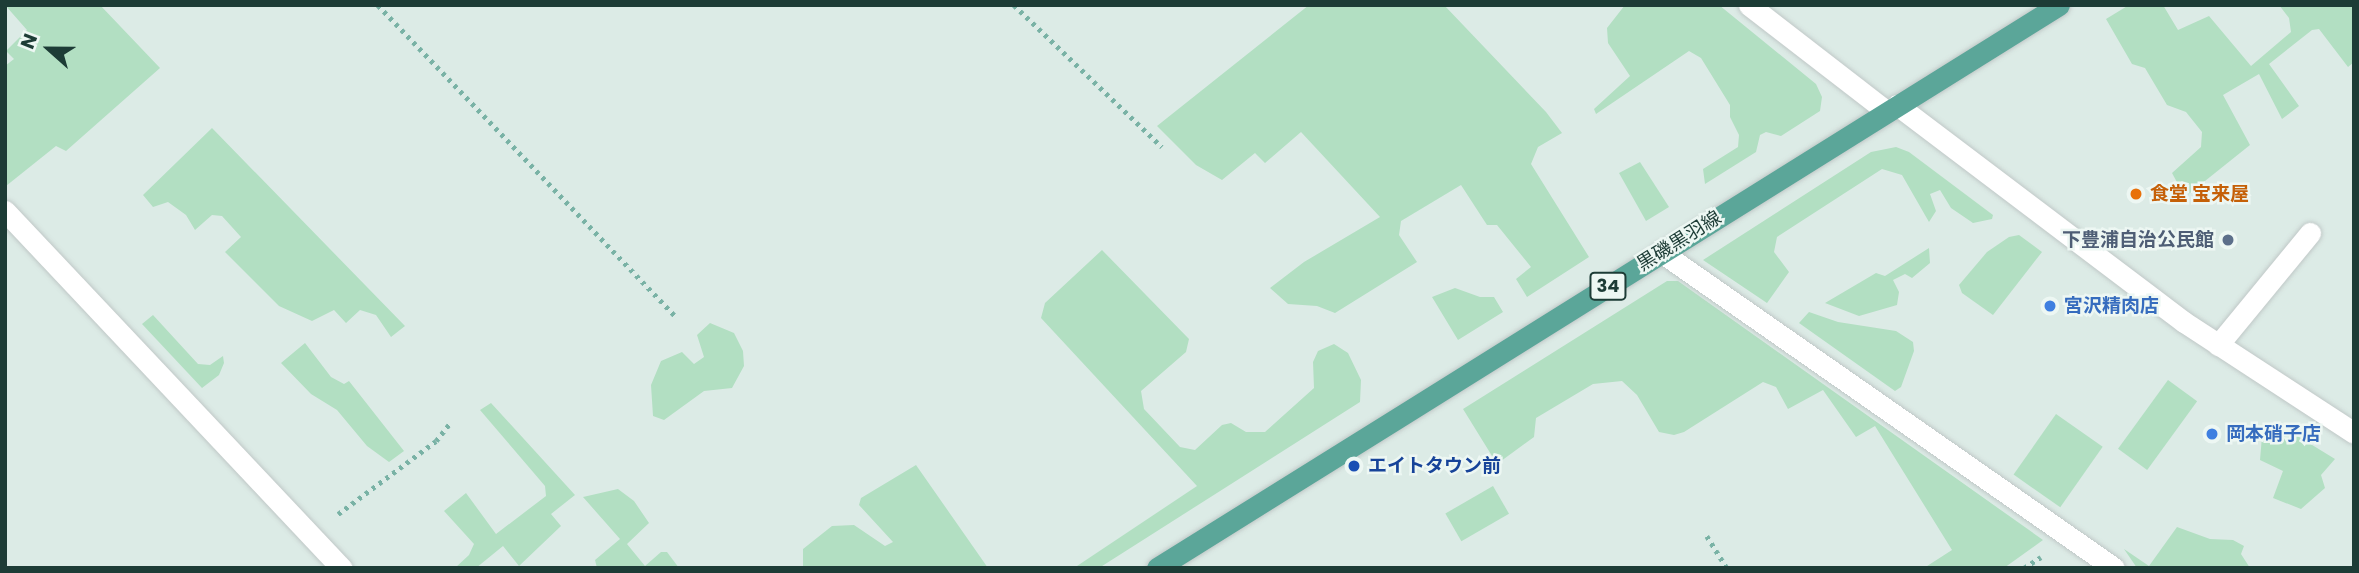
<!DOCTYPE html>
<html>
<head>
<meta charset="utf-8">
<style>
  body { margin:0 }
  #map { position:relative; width:2359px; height:573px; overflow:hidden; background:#dcebe6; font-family:Poppins,"Noto Sans JP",sans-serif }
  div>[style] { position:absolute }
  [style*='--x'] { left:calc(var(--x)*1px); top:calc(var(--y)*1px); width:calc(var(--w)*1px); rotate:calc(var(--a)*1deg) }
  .green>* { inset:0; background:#b2dfc2; transform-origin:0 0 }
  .path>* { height:4.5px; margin-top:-2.25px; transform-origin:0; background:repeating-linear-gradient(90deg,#79b2a5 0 3.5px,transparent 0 8.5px) }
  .roads { filter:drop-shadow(0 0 2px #c0c8c7) drop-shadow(0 0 2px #c0c8c7) }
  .service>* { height:21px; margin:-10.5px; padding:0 10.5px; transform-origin:10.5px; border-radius:10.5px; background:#fff }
  .minor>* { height:21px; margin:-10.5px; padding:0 10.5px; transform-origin:10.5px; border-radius:10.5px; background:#fff }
  .tertiary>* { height:21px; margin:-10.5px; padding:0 10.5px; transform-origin:10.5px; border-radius:10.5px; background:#fff }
  .primary>* { height:21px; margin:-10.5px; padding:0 10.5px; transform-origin:10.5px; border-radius:10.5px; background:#5ba699 }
  .dots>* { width:19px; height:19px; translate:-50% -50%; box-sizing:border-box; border:4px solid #edf7f3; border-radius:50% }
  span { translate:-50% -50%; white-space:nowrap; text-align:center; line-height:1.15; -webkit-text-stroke:5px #edf7f3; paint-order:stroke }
  .shield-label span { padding:2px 5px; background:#edf7f3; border:2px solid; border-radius:5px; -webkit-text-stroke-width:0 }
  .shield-label { font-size:18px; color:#1d3c36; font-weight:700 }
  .food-label { font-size:19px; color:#c56008; font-weight:700 }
  .left { translate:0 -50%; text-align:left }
  .service-label { font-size:19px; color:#4e5e75; font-weight:700 }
  .right { translate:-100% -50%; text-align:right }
  .street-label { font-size:19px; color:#1d3c36 }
  .shop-label { font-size:19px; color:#366cbe; font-weight:700 }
  .transit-label { font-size:19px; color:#164399; font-weight:700 }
  .frame { position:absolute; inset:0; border:7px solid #1d3c36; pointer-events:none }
  .north { position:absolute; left:14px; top:14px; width:70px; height:70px; -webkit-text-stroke:5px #edf7f3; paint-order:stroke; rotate:291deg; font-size:19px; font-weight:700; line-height:28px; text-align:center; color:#1d3c36 }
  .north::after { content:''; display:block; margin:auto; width:24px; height:32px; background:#1d3c36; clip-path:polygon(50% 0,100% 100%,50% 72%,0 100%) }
</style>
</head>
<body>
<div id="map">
  <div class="green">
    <div style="clip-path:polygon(100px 5px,160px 68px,66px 151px,56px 146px,6px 186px,5px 66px,14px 59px,6px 51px,27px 30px,5px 5px)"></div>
    <div style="clip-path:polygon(1309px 5px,1444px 5px,1546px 112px,1562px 133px,1538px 147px,1531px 164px,1589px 257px,1527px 297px,1516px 279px,1531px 267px,1497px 225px,1487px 225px,1461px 185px,1401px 221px,1399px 235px,1417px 262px,1335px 313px,1317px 306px,1288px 304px,1270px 288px,1304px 262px,1380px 217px,1301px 132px,1265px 163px,1255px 153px,1222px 180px,1196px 165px,1157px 126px)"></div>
    <div style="clip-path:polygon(1625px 5px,1719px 5px,1816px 84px,1822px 97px,1820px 111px,1781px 136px,1766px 132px,1760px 135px,1756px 152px,1705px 184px,1703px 169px,1738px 147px,1739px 135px,1730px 117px,1730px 105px,1701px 58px,1689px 51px,1596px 114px,1594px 109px,1630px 76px,1608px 43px,1607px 28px)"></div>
    <div style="clip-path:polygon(2129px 5px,2163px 5px,2178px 30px,2209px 16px,2251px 66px,2291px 32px,2289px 18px,2279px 5px,2354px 5px,2354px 62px,2348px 67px,2319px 29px,2312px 30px,2269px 64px,2299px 106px,2282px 119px,2259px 74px,2223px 95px,2250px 145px,2185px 197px,2172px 173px,2201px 147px,2202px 132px,2186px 112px,2167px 105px,2145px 68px,2132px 64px,2106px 19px)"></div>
    <div style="clip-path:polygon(212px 128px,405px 326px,391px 337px,376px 315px,360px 310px,346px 323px,334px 310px,312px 321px,279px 306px,225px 252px,241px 237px,222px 216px,212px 215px,195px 230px,186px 215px,168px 202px,153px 207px,143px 195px)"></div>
    <div style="clip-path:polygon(1896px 147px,1909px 152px,1993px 215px,1992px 219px,1973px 223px,1951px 208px,1940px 190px,1930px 194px,1936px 211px,1929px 222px,1902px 175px,1882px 169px,1777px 237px,1774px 252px,1789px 272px,1767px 303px,1703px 260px,1871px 152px)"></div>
    <div style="clip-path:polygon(1640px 162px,1669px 207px,1646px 221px,1619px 173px)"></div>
    <div style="clip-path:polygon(2019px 235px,2042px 252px,1993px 315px,1962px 293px,1959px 285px,1987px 252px,2009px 237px)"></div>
    <div style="clip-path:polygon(1929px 248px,1930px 263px,1912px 278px,1905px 274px,1893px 280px,1899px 292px,1897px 305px,1859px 316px,1825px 303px,1876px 273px,1885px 276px)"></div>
    <div style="clip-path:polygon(1102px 250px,1189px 339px,1186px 352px,1141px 391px,1144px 409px,1180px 447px,1195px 450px,1222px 425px,1231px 423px,1246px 432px,1265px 432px,1314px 388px,1313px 362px,1318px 351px,1334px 344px,1348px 353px,1361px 380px,1360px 402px,1099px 568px,1074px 568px,1197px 486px,1041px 318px,1045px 303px)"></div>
    <div style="clip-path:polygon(1667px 281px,1678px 281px,2043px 540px,2004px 568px,1924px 568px,1952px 550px,1875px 426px,1856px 437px,1823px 390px,1788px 409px,1776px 387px,1763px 382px,1684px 432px,1674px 435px,1659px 432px,1637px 395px,1622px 381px,1593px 384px,1536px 418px,1534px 437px,1497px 464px,1463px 409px)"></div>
    <div style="clip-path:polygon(1455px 288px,1480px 297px,1494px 297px,1503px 312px,1458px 340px,1432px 297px)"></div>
    <div style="clip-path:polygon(1809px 312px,1838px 322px,1896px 331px,1913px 342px,1914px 351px,1901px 387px,1895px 391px,1799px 323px)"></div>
    <div style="clip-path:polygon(153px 315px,198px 364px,210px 365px,223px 356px,224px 363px,219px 375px,202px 388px,142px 324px)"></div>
    <div style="clip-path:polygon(710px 323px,734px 333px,743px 351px,744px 366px,732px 388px,704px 391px,664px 420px,653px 416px,651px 385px,661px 361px,682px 352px,694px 364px,704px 357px,697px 335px)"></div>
    <div style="clip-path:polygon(305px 343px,331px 377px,344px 384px,349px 381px,404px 451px,389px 462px,367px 446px,337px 410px,311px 394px,281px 363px)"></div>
    <div style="left:2168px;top:380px;width:36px;height:85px;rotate:36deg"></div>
    <div style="clip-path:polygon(491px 403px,575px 495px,551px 514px,561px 526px,519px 566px,503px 546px,476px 568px,455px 568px,469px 555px,474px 544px,444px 511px,466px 493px,496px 534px,546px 496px,545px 486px,480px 410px)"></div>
    <div style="left:2056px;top:414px;width:57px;height:74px;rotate:35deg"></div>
    <div style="clip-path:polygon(2276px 423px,2335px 459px,2321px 475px,2325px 488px,2301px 509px,2273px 498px,2283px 471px,2260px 460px,2262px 436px)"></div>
    <div style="clip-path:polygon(916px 465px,988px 568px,803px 568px,803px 549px,832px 526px,854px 525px,885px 546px,893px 542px,859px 505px,861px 498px)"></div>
    <div style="left:1493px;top:486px;width:32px;height:55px;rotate:60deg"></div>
    <div style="clip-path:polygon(618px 489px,634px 501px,649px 523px,627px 544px,645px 566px,661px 552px,667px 552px,679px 568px,597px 568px,595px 560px,620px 539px,583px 497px)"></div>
    <div style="clip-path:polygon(2177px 527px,2210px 539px,2233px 540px,2244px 546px,2241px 554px,2250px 568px,2137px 568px,2124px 549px,2149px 566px)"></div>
  </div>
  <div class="path">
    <div style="--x:378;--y:5;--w:429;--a:46.3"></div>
    <div style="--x:1014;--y:5;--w:205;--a:43.8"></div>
    <div style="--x:338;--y:514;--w:122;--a:-36.7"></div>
    <div style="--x:436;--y:441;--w:23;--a:-52"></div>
    <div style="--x:1707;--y:536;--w:38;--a:58"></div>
    <div style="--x:2024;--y:568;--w:20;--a:-33"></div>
  </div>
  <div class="roads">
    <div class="service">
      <div style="--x:2218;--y:345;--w:145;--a:-50.6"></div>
    </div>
    <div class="minor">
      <div style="--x:1749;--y:5;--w:173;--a:37.7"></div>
      <div style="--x:5;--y:211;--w:491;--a:46.7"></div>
      <div style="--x:1661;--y:252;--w:552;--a:34.9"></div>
    </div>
    <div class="tertiary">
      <div style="--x:1897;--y:105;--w:360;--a:37.1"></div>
      <div style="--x:2184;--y:322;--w:203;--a:33.1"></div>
    </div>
    <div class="primary">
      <div style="--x:1157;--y:568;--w:1063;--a:-31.97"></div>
    </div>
  </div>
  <div class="dots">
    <div style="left:2136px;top:194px;background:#e8710a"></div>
    <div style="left:2228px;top:240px;background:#5c6f8a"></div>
    <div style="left:2050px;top:306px;background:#3f7fe0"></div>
    <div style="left:2212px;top:434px;background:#3f7fe0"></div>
    <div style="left:1354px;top:466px;background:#1a4fb4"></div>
  </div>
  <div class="shield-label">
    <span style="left:1608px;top:286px">34</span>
  </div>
  <div class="food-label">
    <span class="left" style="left:2150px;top:194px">食堂 宝来屋</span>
  </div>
  <div class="service-label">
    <span class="right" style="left:2214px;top:240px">下豊浦自治公民館</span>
  </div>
  <div class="street-label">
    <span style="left:1679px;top:241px;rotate:-32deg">黒磯黒羽線</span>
  </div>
  <div class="shop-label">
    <span class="left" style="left:2064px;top:306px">宮沢精肉店</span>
    <span class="left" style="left:2226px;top:434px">岡本硝子店</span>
  </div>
  <div class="transit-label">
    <span class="left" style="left:1368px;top:466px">エイトタウン前</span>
  </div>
  <div class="frame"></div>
  <div class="north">N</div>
</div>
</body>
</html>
